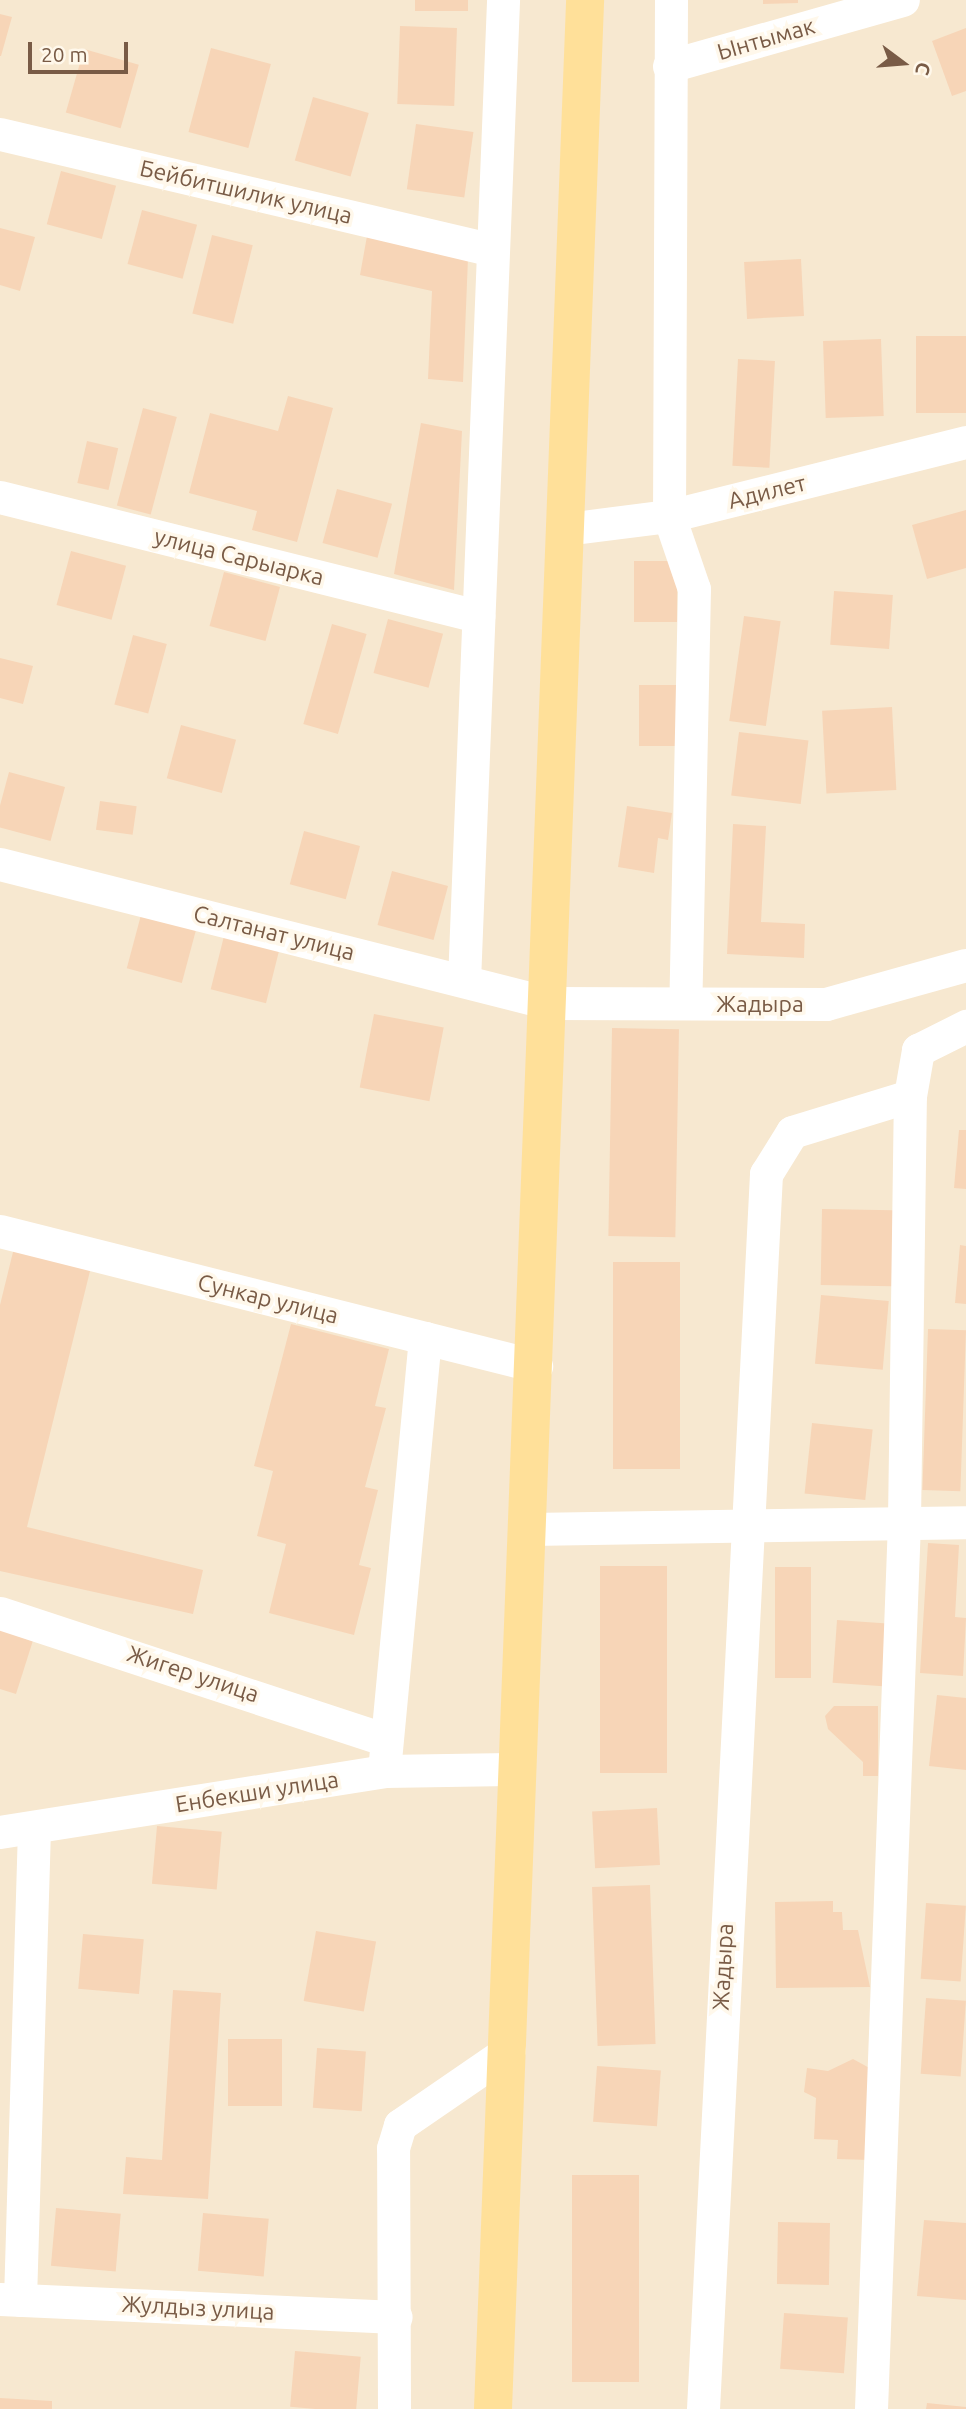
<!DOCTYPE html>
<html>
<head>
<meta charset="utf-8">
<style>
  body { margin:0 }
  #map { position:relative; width:966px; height:2409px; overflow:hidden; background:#fef5e2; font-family:Ubuntu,sans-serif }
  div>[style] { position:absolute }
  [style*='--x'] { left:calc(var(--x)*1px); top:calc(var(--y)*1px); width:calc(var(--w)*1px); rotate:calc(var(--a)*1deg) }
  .residential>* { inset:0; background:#f7e8d0; transform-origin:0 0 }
  .building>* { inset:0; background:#f7d5b7; transform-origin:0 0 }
  .minor>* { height:33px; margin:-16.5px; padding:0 16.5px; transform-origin:16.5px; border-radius:16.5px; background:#fff }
  .major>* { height:38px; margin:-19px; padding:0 19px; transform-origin:19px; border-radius:19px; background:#ffe099 }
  span { translate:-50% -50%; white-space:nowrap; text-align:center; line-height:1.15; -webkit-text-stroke:7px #fff8eb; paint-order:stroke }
  .street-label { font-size:23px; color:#795b46 }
  .north { position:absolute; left:868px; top:28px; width:70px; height:70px; -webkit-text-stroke:5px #fff8eb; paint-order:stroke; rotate:106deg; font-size:19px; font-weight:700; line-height:28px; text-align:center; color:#795b46 }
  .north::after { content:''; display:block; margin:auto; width:24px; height:32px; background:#795b46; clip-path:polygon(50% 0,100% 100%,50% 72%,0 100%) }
  .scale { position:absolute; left:28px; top:42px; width:100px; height:32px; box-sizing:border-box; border:4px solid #795b46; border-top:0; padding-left:9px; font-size:21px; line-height:24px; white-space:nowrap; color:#795b46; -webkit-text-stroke:5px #fff8eb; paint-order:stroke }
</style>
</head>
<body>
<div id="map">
  <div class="residential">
    <div style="left:0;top:0;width:966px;height:2409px"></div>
  </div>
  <div class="building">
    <div style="left:415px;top:0;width:53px;height:11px"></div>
    <div style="clip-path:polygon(763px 0,798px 0,798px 3px,763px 4px)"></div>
    <div style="clip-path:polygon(0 14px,12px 17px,1px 56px,0 56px)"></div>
    <div style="left:400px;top:26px;width:57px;height:78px;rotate:2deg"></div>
    <div style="clip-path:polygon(966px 28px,966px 91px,952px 96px,932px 41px)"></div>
    <div style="left:211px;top:48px;width:62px;height:87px;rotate:15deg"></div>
    <div style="left:84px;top:49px;width:57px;height:66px;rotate:16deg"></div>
    <div style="left:313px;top:97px;width:58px;height:66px;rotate:16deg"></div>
    <div style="left:416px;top:124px;width:58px;height:66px;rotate:8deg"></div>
    <div style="left:61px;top:171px;width:57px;height:55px;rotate:15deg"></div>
    <div style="left:142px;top:210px;width:57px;height:56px;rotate:15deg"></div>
    <div style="clip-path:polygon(0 228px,35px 237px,20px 291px,0 285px)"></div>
    <div style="left:212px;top:235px;width:42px;height:81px;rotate:14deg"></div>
    <div style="clip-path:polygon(367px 236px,468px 258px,463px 382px,428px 379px,432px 291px,360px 275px)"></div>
    <div style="left:801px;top:259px;width:57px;height:57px;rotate:87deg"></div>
    <div style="left:966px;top:336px;width:77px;height:50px;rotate:90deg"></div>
    <div style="left:881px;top:339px;width:77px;height:58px;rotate:88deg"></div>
    <div style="left:738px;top:359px;width:37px;height:107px;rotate:3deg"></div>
    <div style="clip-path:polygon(288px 396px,333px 408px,297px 542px,252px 530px,257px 511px,189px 493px,210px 413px,278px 431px)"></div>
    <div style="left:143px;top:408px;width:35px;height:101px;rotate:15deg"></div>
    <div style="clip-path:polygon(421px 423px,462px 431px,454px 590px,394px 574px)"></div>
    <div style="left:87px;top:441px;width:32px;height:43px;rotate:13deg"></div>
    <div style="left:337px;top:489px;width:57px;height:56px;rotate:15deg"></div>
    <div style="clip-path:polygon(966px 510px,966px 568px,927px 579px,912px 525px)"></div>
    <div style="left:71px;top:551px;width:57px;height:56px;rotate:15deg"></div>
    <div style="left:677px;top:561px;width:61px;height:43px;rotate:90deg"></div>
    <div style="left:224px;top:572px;width:58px;height:56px;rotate:15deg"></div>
    <div style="left:834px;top:591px;width:59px;height:54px;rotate:4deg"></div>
    <div style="left:744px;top:616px;width:37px;height:106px;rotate:8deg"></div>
    <div style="left:388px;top:619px;width:57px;height:56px;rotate:15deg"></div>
    <div style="left:332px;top:624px;width:36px;height:104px;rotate:16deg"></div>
    <div style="left:133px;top:635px;width:35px;height:72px;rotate:15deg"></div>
    <div style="clip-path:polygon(0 658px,33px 666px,23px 704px,0 698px)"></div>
    <div style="left:682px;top:685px;width:61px;height:43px;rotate:90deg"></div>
    <div style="left:892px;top:707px;width:83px;height:70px;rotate:87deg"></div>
    <div style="left:181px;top:725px;width:57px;height:55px;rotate:15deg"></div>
    <div style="left:739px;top:732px;width:70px;height:64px;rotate:7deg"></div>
    <div style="left:9px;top:772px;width:58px;height:56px;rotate:15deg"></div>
    <div style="left:100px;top:801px;width:37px;height:29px;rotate:8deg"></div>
    <div style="clip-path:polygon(627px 806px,672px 813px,668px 840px,658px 838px,654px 873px,618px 867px)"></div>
    <div style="clip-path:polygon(733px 824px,766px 826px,761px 922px,805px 924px,804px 958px,727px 954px)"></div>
    <div style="left:304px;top:831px;width:58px;height:55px;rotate:15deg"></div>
    <div style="left:392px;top:871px;width:58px;height:56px;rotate:15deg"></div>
    <div style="left:141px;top:915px;width:57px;height:55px;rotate:15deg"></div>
    <div style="left:224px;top:936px;width:57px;height:55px;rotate:14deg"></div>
    <div style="left:374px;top:1014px;width:71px;height:75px;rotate:11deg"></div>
    <div style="left:612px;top:1028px;width:67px;height:208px;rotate:1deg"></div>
    <div style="clip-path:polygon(959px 1130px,966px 1130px,966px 1189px,954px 1188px)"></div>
    <div style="left:822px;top:1209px;width:71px;height:76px;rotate:1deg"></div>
    <div style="clip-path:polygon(960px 1245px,966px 1246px,966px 1304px,955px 1303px)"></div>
    <div style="clip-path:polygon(14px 1248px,91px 1267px,27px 1527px,203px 1570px,193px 1614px,0 1571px,0 1305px)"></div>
    <div style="left:613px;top:1262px;width:67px;height:207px"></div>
    <div style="left:821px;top:1295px;width:68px;height:69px;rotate:5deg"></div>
    <div style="clip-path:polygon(291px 1324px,389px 1349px,375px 1406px,386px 1408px,365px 1487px,378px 1490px,359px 1565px,371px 1568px,354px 1635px,269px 1613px,286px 1544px,257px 1536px,273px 1471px,254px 1466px)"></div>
    <div style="left:928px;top:1329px;width:38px;height:161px;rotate:2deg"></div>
    <div style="left:812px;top:1423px;width:61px;height:71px;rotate:6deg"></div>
    <div style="clip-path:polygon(928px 1543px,959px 1545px,955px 1617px,966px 1618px,963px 1676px,920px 1673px)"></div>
    <div style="left:600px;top:1566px;width:67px;height:207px"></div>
    <div style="left:775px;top:1567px;width:36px;height:111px"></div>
    <div style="clip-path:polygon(0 1620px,36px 1631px,16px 1694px,0 1689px)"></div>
    <div style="left:837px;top:1620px;width:54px;height:63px;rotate:4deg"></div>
    <div style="clip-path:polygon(937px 1695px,966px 1698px,966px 1770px,929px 1766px)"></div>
    <div style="clip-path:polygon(834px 1706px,878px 1706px,878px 1776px,863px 1776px,863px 1762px,828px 1729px,825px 1716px)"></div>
    <div style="left:657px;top:1808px;width:57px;height:65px;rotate:87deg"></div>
    <div style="left:157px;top:1826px;width:65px;height:58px;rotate:5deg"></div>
    <div style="left:650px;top:1885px;width:159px;height:58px;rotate:88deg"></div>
    <div style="clip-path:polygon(833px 1901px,833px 1912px,842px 1912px,843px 1930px,858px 1930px,870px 1987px,776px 1988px,775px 1902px)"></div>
    <div style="left:926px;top:1903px;width:40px;height:76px;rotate:4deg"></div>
    <div style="left:316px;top:1931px;width:61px;height:71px;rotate:10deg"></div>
    <div style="left:83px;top:1934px;width:61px;height:55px;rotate:5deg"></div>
    <div style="clip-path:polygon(173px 1990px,221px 1993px,208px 2199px,123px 2194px,126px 2157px,162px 2160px)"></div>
    <div style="left:926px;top:1998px;width:40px;height:76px;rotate:4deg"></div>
    <div style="left:228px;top:2039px;width:54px;height:67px"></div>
    <div style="left:317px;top:2048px;width:49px;height:60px;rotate:4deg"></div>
    <div style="clip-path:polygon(853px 2059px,875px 2071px,870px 2160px,837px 2159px,838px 2140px,814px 2139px,816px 2098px,804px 2092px,807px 2068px,828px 2071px)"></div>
    <div style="left:597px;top:2066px;width:64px;height:56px;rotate:4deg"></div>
    <div style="left:572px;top:2175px;width:67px;height:207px"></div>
    <div style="left:56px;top:2208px;width:65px;height:58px;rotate:5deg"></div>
    <div style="left:203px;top:2213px;width:66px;height:58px;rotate:5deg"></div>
    <div style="clip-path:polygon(924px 2220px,966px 2223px,966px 2300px,917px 2296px)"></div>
    <div style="left:778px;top:2222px;width:52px;height:62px;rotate:1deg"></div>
    <div style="left:784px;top:2313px;width:64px;height:56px;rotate:4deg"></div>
    <div style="left:295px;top:2351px;width:66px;height:56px;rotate:5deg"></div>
    <div style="clip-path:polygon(0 2398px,52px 2401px,52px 2409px,0 2409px)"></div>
    <div style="clip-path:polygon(927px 2403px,966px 2407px,966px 2409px,926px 2409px)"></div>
  </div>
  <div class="minor">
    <div style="--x:671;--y:0;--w:516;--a:90.22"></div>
    <div style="--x:669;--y:516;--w:77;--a:71.1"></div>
    <div style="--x:694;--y:589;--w:414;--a:91.2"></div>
    <div style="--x:669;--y:66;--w:243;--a:-15.8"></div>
    <div style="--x:0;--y:134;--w:506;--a:13.24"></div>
    <div style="--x:0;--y:497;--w:493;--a:14"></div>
    <div style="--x:566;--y:529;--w:104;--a:-7.2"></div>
    <div style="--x:669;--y:516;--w:306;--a:-14"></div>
    <div style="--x:0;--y:864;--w:566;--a:14.21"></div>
    <div style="--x:549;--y:1003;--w:277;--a:0.2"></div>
    <div style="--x:826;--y:1004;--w:145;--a:-15.6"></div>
    <div style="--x:464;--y:981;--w:982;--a:-87.72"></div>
    <div style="--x:0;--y:1231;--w:553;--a:14.14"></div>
    <div style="--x:530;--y:1529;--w:436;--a:-0.9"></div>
    <div style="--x:0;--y:1613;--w:404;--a:18.2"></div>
    <div style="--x:384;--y:1771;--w:435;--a:-84.6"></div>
    <div style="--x:0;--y:1832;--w:389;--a:-9"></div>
    <div style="--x:384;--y:1771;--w:132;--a:-0.9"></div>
    <div style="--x:0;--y:2299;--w:396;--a:2.6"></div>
    <div style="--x:20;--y:2300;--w:472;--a:-88.3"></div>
    <div style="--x:394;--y:2409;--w:261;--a:-90.2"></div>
    <div style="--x:393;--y:2148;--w:24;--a:-73"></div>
    <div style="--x:400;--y:2125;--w:132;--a:-34.5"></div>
    <div style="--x:703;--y:2409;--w:1237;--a:-87.08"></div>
    <div style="--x:766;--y:1174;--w:49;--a:-58.2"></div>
    <div style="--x:792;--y:1132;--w:123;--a:-17"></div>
    <div style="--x:910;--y:1096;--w:47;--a:-80.1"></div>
    <div style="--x:918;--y:1050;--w:54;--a:-26.6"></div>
    <div style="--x:871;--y:2409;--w:890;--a:-87.87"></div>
    <div style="--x:904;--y:1520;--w:424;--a:-89.2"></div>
  </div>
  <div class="major">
    <div style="--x:493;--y:2409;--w:2411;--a:-87.81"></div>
  </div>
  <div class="street-label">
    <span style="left:766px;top:39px;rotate:-16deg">Ынтымак</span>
    <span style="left:246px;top:192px;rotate:13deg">Бейбитшилик улица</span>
    <span style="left:767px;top:492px;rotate:-14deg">Адилет</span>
    <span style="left:239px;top:557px;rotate:14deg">улица Сарыарка</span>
    <span style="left:274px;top:933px;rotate:14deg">Салтанат улица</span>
    <span style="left:760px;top:1004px">Жадыра</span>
    <span style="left:268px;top:1299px;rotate:14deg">Сункар улица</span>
    <span style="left:193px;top:1674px;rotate:18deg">Жигер улица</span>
    <span style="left:257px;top:1792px;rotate:-9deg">Енбекши улица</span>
    <span style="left:723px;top:1967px;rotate:-87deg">Жадыра</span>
    <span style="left:198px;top:2308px;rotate:3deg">Жулдыз улица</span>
  </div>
  <div class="north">С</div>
  <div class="scale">20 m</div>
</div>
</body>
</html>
